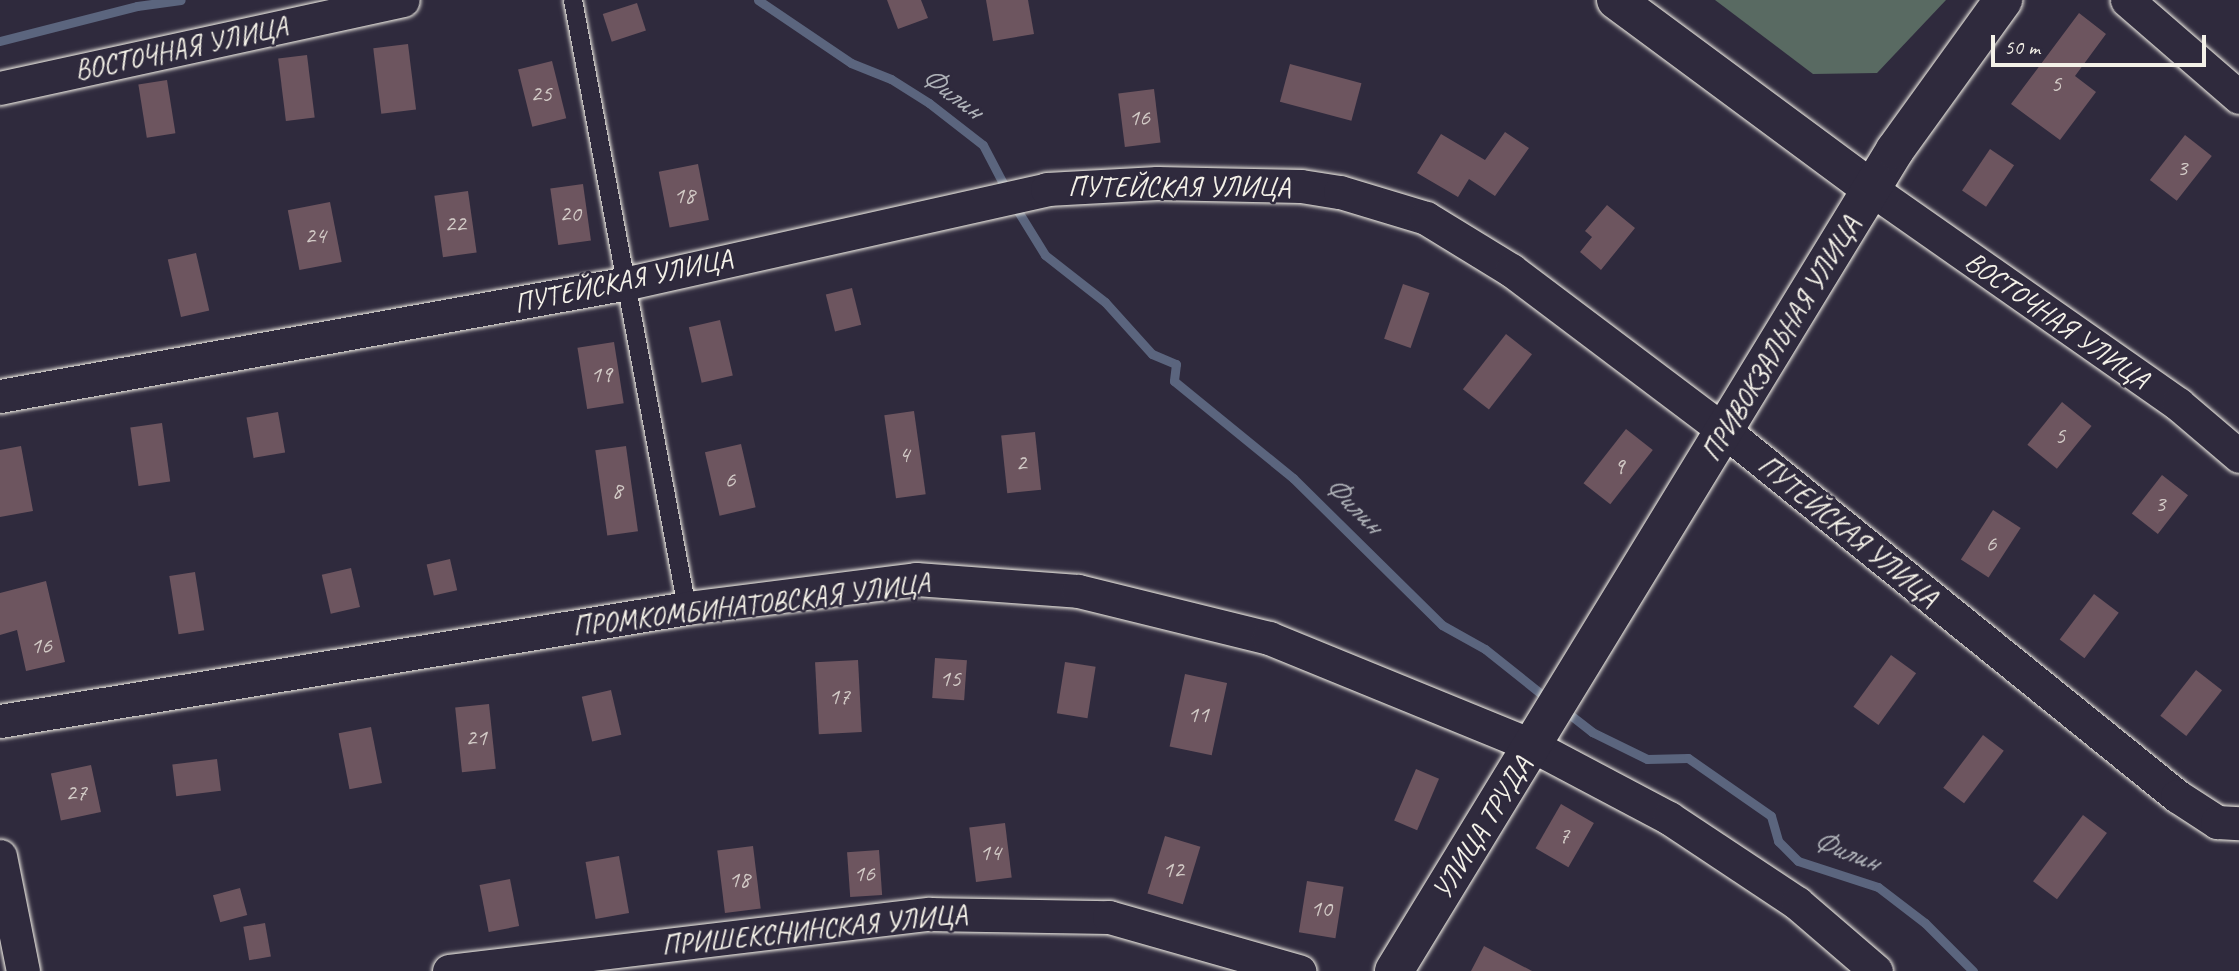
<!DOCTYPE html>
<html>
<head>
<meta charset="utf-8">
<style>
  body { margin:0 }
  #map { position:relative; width:2239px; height:971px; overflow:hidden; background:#2f2a3d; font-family:Caveat,sans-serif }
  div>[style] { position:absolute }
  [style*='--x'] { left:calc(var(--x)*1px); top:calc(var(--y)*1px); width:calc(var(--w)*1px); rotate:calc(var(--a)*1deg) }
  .green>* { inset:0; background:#596a62 }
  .stream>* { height:9px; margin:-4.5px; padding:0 4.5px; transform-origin:4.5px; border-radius:4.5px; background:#5b657e }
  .building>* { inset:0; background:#6d555f; transform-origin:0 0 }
  .roads { filter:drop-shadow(0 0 2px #f4f1e8) drop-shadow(0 0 2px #f4f1e8) }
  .service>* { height:18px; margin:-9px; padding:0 9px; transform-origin:9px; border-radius:9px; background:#2f2a3d }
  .minor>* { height:33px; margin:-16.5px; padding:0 16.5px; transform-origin:16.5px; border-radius:16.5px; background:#2f2a3d }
  .tertiary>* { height:38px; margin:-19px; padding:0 19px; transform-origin:19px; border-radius:19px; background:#2f2a3d }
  span { translate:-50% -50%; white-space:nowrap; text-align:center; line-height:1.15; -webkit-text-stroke:5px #2f2a3d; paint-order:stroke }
  .number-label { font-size:24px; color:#d2cac6 }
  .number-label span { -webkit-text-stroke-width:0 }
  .street-label { font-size:28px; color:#f4f1e8 }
  .water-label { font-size:30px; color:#afb2b8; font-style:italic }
  .scale { position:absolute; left:1991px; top:35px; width:215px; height:32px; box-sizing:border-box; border:4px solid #f4f1e8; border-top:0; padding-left:9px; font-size:21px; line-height:24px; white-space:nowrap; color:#f4f1e8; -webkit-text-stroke:5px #2f2a3d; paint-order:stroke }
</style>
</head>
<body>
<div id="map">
  <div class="green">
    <div style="clip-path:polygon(1715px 0,1946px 0,1877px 73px,1813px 74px)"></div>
  </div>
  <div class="stream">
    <div style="--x:758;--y:0;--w:112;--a:34.1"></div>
    <div style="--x:851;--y:63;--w:43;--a:21.8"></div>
    <div style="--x:891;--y:79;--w:45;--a:32.3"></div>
    <div style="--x:929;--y:103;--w:68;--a:37.9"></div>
    <div style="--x:983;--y:145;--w:52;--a:62.4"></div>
    <div style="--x:0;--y:41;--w:141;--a:-14.3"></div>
    <div style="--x:137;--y:6;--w:44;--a:-7.8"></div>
    <div style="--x:1013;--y:203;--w:61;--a:58.4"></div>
    <div style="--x:1045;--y:255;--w:76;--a:38.1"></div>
    <div style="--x:1105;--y:302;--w:70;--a:47.9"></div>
    <div style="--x:1152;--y:354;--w:26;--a:23"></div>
    <div style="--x:1176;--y:364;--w:17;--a:97"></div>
    <div style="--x:1174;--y:381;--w:154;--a:39.2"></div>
    <div style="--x:1293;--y:478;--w:209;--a:44.6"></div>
    <div style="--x:1442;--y:625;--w:49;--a:29.2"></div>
    <div style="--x:1485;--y:649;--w:82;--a:38.6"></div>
    <div style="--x:1564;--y:710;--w:36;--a:38"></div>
    <div style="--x:1592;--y:732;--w:61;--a:26.1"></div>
    <div style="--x:1647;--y:759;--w:41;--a:-1.4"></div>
    <div style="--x:1688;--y:758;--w:101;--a:34.9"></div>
    <div style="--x:1771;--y:816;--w:26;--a:74"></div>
    <div style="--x:1778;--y:841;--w:28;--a:45"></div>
    <div style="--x:1798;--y:861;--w:84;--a:18"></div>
    <div style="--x:1878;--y:887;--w:59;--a:37.5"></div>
    <div style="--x:1925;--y:923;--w:68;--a:45"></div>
  </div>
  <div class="building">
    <div style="clip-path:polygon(887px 0,921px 0,928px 18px,898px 29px)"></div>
    <div style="clip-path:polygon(986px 0,1028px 0,1034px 34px,993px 41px)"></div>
    <div style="left:637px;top:3px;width:29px;height:36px;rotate:72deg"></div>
    <div style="clip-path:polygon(2079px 13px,2106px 34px,2075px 76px,2096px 92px,2060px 140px,2011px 104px)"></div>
    <div style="left:408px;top:44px;width:66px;height:35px;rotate:83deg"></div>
    <div style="left:307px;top:55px;width:63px;height:29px;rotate:83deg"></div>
    <div style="left:552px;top:61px;width:59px;height:35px;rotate:76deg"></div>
    <div style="left:1290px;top:64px;width:74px;height:39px;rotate:15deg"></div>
    <div style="left:167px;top:80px;width:54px;height:29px;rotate:81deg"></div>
    <div style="left:1154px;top:89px;width:54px;height:36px;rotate:83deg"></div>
    <div style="clip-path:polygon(1505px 132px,1529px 148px,1495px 196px,1469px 179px,1458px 197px,1417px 173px,1441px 134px,1485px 160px)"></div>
    <div style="left:2185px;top:135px;width:34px;height:57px;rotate:38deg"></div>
    <div style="left:1990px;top:149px;width:29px;height:50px;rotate:34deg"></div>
    <div style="left:698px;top:164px;width:57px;height:40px;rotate:79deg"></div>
    <div style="left:583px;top:184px;width:57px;height:33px;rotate:82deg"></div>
    <div style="left:468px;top:191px;width:62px;height:34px;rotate:82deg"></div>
    <div style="left:330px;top:202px;width:61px;height:43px;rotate:79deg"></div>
    <div style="clip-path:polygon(1607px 205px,1635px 228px,1601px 270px,1580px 252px,1592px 237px,1585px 231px)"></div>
    <div style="left:196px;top:253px;width:59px;height:29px;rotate:77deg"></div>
    <div style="left:1403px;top:284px;width:28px;height:58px;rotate:19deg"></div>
    <div style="left:852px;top:288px;width:38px;height:27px;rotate:76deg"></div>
    <div style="left:720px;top:320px;width:57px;height:32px;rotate:77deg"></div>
    <div style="left:1506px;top:334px;width:33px;height:70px;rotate:38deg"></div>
    <div style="left:614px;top:342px;width:62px;height:37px;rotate:81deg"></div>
    <div style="left:2062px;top:402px;width:38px;height:55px;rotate:39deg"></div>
    <div style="left:914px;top:411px;width:84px;height:30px;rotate:82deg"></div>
    <div style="left:278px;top:412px;width:41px;height:32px;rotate:80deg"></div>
    <div style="left:162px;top:423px;width:59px;height:32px;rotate:82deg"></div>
    <div style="left:1626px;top:429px;width:34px;height:69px;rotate:38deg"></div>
    <div style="left:1035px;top:432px;width:58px;height:34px;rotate:84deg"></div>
    <div style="left:741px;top:444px;width:65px;height:37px;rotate:77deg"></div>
    <div style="clip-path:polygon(21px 446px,33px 511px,0 517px,0 450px)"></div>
    <div style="left:626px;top:446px;width:86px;height:31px;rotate:82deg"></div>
    <div style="left:2162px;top:475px;width:33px;height:49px;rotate:38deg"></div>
    <div style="left:1993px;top:510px;width:33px;height:59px;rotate:33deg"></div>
    <div style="left:450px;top:559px;width:32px;height:24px;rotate:77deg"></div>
    <div style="left:351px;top:568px;width:40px;height:30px;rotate:77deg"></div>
    <div style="left:195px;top:572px;width:59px;height:26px;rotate:81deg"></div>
    <div style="clip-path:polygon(46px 581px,65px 662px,26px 671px,17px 630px,0 635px,0 593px)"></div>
    <div style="left:2094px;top:594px;width:31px;height:57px;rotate:37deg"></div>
    <div style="left:1891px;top:655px;width:31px;height:64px;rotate:36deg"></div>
    <div style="left:935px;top:658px;width:32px;height:40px;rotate:4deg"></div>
    <div style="left:858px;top:660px;width:72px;height:43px;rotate:87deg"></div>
    <div style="left:1065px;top:662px;width:31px;height:52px;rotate:9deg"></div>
    <div style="left:2196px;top:670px;width:33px;height:58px;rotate:38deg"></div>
    <div style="left:1185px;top:674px;width:43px;height:74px;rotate:12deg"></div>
    <div style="left:611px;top:690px;width:46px;height:30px;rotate:77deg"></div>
    <div style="left:489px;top:704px;width:65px;height:34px;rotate:84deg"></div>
    <div style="left:371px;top:727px;width:57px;height:33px;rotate:79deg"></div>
    <div style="left:1983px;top:735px;width:26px;height:66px;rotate:37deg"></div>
    <div style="left:217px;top:759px;width:32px;height:45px;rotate:83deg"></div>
    <div style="left:91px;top:765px;width:48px;height:41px;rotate:78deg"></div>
    <div style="left:1416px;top:769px;width:25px;height:56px;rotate:23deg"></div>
    <div style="left:1561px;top:804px;width:38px;height:51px;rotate:30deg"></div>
    <div style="left:2083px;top:815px;width:30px;height:83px;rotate:37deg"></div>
    <div style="left:1005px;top:823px;width:55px;height:36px;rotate:83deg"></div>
    <div style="left:1165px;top:836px;width:37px;height:60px;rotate:17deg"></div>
    <div style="left:753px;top:846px;width:63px;height:36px;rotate:83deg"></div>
    <div style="left:879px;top:850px;width:45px;height:32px;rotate:86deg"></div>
    <div style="left:619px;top:856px;width:58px;height:34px;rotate:80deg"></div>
    <div style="left:510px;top:879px;width:48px;height:31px;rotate:79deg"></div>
    <div style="left:1307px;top:881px;width:37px;height:52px;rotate:9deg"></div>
    <div style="left:240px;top:888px;width:28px;height:28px;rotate:75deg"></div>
    <div style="left:265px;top:923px;width:34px;height:22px;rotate:80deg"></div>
    <div style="clip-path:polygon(1484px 946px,1532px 971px,1471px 971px)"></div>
  </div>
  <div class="roads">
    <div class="service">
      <div style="--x:573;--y:0;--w:619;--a:79.38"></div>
    </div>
    <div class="minor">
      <div style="--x:2127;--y:0;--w:148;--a:40.9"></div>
      <div style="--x:0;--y:88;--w:412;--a:-12.3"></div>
      <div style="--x:1871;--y:189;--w:375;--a:35"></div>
      <div style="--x:2178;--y:404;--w:80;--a:40.4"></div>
      <div style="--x:0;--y:396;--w:638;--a:-10.2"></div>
      <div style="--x:628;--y:283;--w:429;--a:-12.6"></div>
      <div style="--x:1047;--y:189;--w:110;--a:-3.1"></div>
      <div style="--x:1157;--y:183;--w:144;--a:1.2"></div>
      <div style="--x:1301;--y:186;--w:39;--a:9"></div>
      <div style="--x:1340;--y:192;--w:90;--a:16.8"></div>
      <div style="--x:1426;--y:218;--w:100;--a:31.5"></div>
      <div style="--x:1511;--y:270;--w:269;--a:37"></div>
      <div style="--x:1726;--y:432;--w:580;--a:38.91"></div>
      <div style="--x:2177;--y:796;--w:48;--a:33"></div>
      <div style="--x:2217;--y:822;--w:22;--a:3"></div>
      <div style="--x:0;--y:721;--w:696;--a:-9.34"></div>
      <div style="--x:687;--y:608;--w:231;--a:-7.2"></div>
      <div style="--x:916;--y:579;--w:162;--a:4.2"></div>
      <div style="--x:1078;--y:591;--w:197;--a:13.8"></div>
      <div style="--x:1269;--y:638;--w:285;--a:22.2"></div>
      <div style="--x:1533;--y:746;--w:154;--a:27.9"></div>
      <div style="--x:1669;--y:818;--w:154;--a:33.6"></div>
      <div style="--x:1797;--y:903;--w:104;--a:40.7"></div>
      <div style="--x:0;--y:856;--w:117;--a:78.7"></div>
      <div style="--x:449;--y:971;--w:484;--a:-6.8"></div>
      <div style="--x:930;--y:914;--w:179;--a:1"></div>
      <div style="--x:1109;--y:917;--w:198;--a:15.9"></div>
    </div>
    <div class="tertiary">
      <div style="--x:1616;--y:0;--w:317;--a:36.5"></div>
      <div style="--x:1394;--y:971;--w:962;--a:-58.61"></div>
      <div style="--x:1895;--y:150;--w:185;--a:-54.2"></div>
    </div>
  </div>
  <div class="number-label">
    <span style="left:2056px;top:84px">5</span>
    <span style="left:541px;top:94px">25</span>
    <span style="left:1139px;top:118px">16</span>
    <span style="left:2182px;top:168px">3</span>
    <span style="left:684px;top:196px">18</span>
    <span style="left:570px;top:214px">20</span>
    <span style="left:455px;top:224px">22</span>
    <span style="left:315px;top:236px">24</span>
    <span style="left:601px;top:375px">19</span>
    <span style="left:2060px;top:436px">5</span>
    <span style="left:904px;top:455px">4</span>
    <span style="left:1021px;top:463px">2</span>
    <span style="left:1619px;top:467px">9</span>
    <span style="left:730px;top:480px">6</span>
    <span style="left:617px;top:491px">8</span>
    <span style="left:2160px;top:504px">3</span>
    <span style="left:1991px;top:544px">6</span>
    <span style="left:41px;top:646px">16</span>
    <span style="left:950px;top:679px">15</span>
    <span style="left:839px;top:697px">17</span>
    <span style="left:1198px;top:715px">11</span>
    <span style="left:476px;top:738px">21</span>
    <span style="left:76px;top:793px">27</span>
    <span style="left:1564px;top:836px">7</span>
    <span style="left:990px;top:853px">14</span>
    <span style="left:1173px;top:870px">12</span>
    <span style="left:864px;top:874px">16</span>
    <span style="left:739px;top:880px">18</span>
    <span style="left:1321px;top:909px">10</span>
  </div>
  <div class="street-label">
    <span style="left:181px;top:49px;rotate:-12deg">ВОСТОЧНАЯ УЛИЦА</span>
    <span style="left:1179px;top:187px">ПУТЕЙСКАЯ УЛИЦА</span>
    <span style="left:623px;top:281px;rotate:-12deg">ПУТЕЙСКАЯ УЛИЦА</span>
    <span style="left:2057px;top:320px;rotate:35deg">ВОСТОЧНАЯ УЛИЦА</span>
    <span style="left:1781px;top:339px;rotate:-59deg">ПРИВОКЗАЛЬНАЯ УЛИЦА</span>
    <span style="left:1848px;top:531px;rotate:39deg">ПУТЕЙСКАЯ УЛИЦА</span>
    <span style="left:751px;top:605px;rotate:-7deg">ПРОМКОМБИНАТОВСКАЯ УЛИЦА</span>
    <span style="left:1482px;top:828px;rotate:-58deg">УЛИЦА ТРУДА</span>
    <span style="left:814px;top:930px;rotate:-6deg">ПРИШЕКСНИНСКАЯ УЛИЦА</span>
  </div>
  <div class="water-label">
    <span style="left:952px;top:92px;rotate:36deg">Филин</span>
    <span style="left:1354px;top:504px;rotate:45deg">Филин</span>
    <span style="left:1846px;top:850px;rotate:21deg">Филин</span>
  </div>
  <div class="scale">50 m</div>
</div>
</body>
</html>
